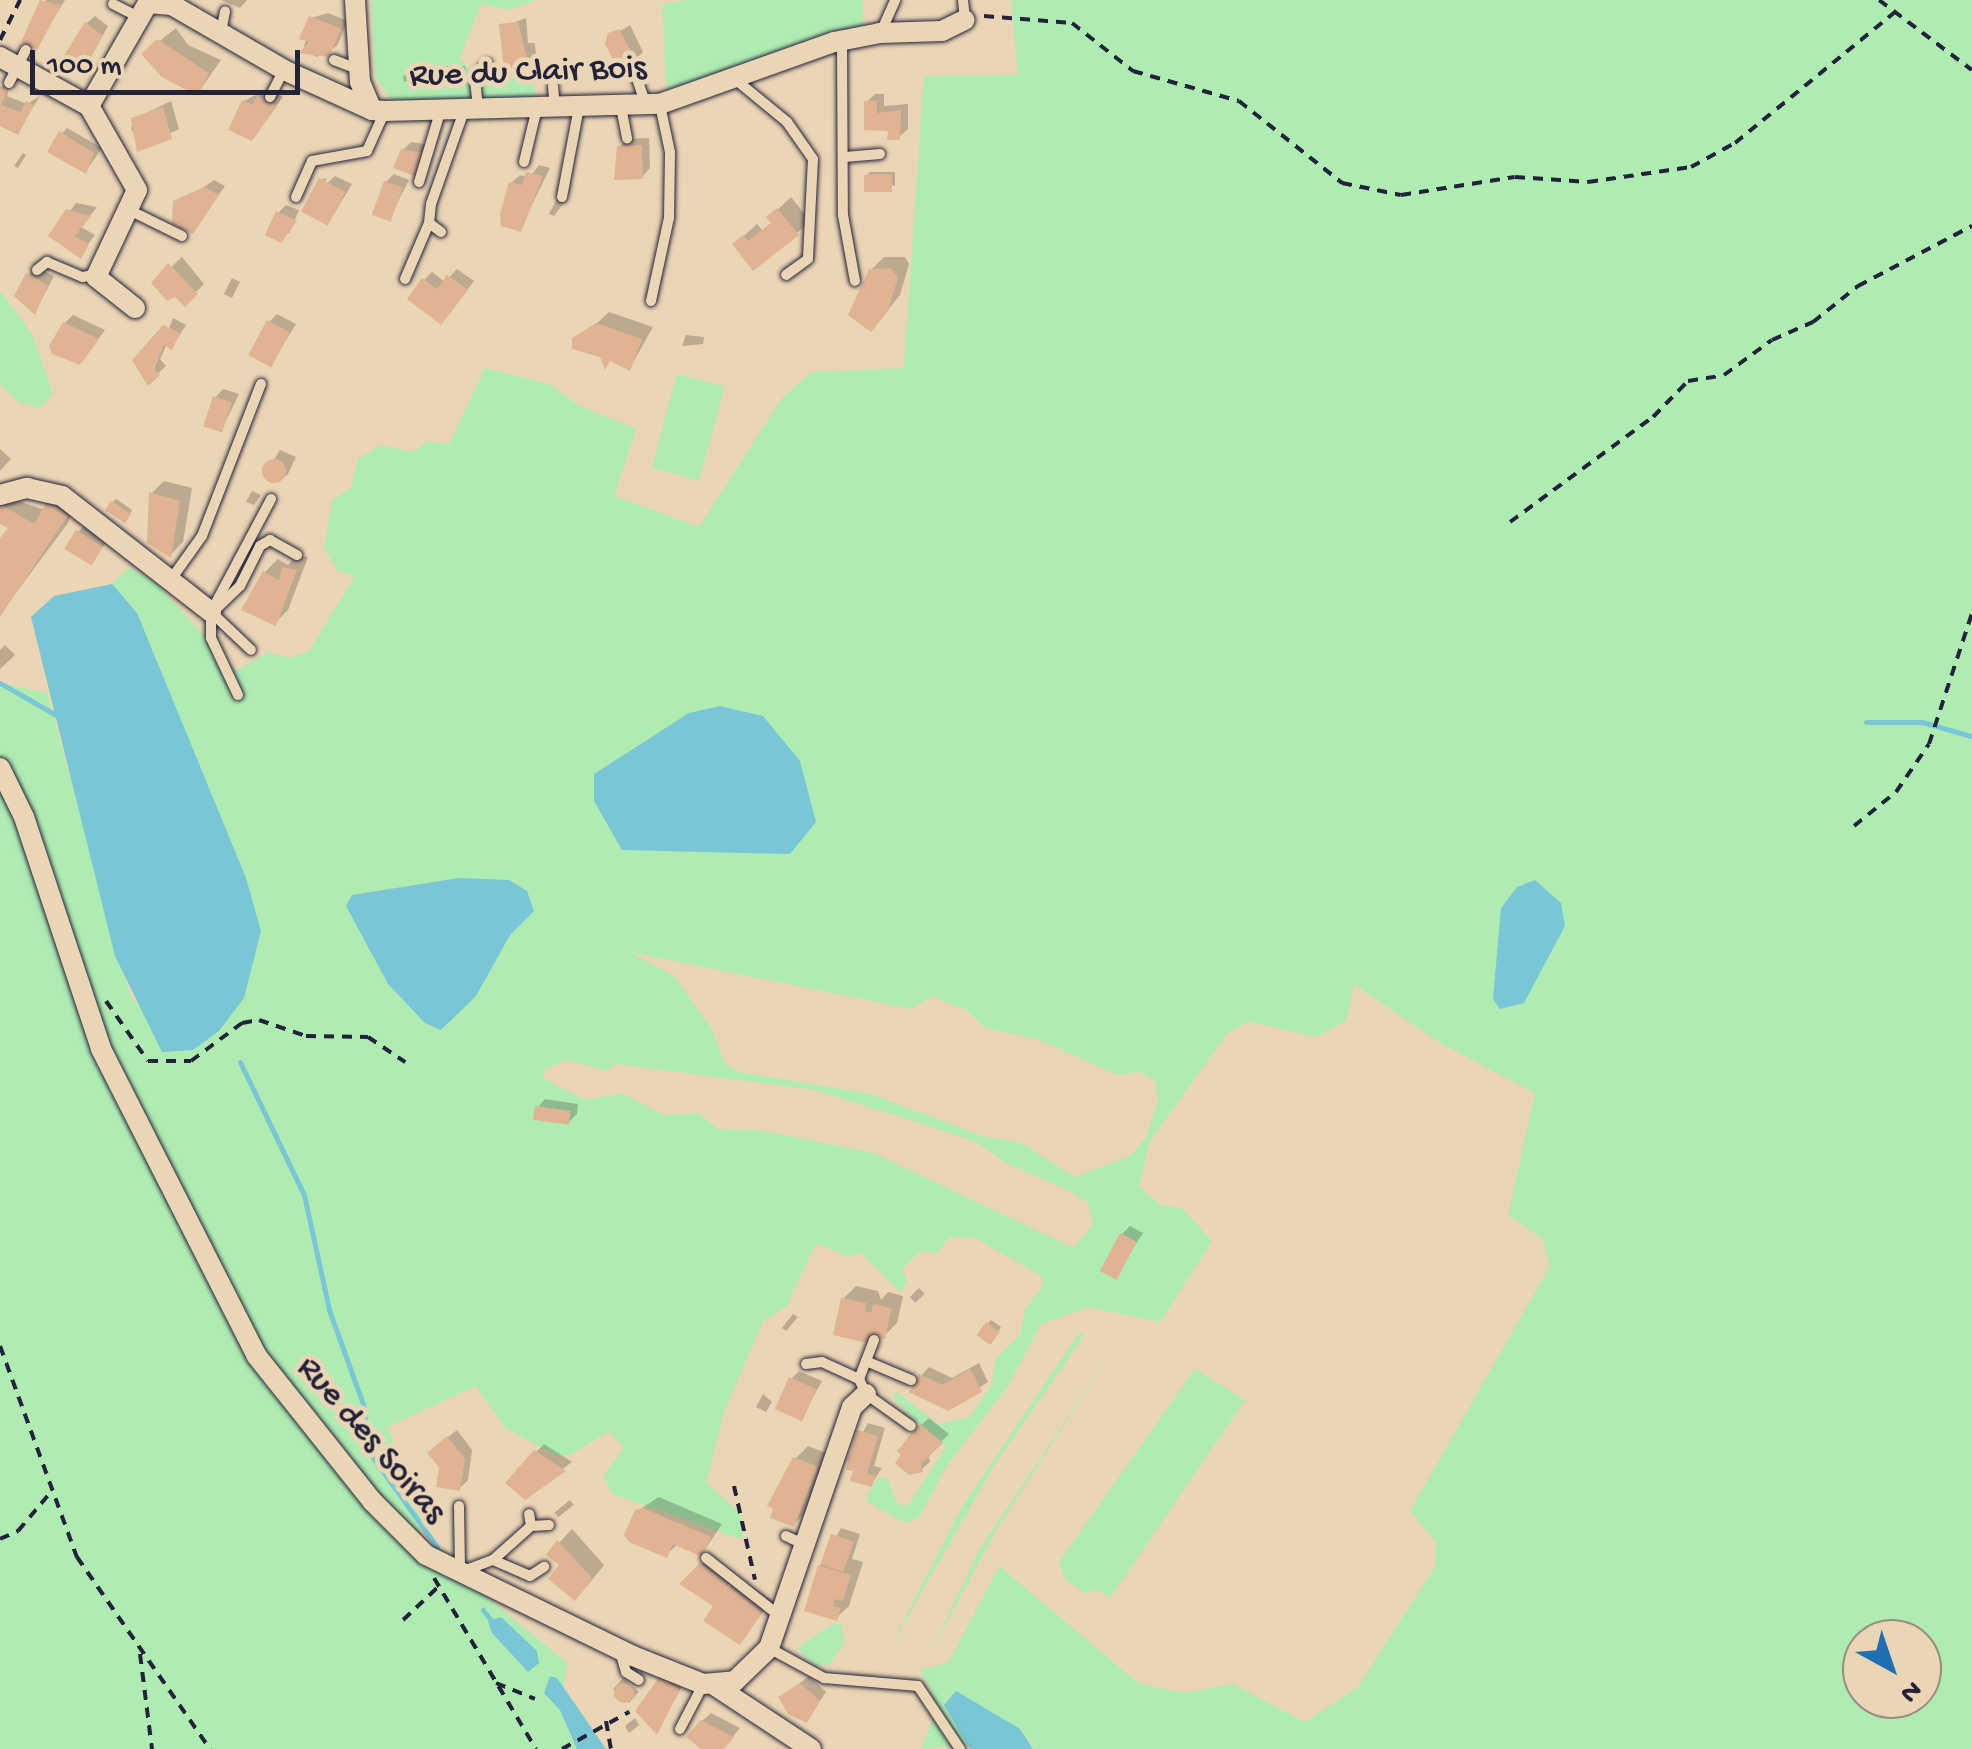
<!DOCTYPE html>
<html>
<head>
<meta charset="utf-8">
<style>
  body { margin:0 }
  #map { position:relative; width:1972px; height:1749px; overflow:hidden; background:#ead5b4; font-family:"Gochi Hand",sans-serif }
  div>[style] { position:absolute }
  [style*='--x'] { left:calc(var(--x)*1px); top:calc(var(--y)*1px); width:calc(var(--w)*1px); rotate:calc(var(--a)*1deg) }
  .green>* { inset:0; background:#afecb2; transform-origin:0 0 }
  .water>* { inset:0; background:#79c6d7 }
  .shadow>* { inset:0; background:#0003; transform-origin:0 0 }
  .stream>* { height:5px; margin:-2.5px; padding:0 2.5px; transform-origin:2.5px; border-radius:2.5px; background:#79c6d7 }
  .building>* { inset:0; background:#e0b393; transform-origin:0 0 }
  .round { border-radius:50% }
  .path>* { height:4px; margin-top:-2px; transform-origin:0; background:repeating-linear-gradient(90deg,#22223b 0 10px,transparent 0 18px) }
  .roads { filter:drop-shadow(0 0 2px #22223b) drop-shadow(0 0 2px #22223b) }
  .lane>* { height:10px; margin:-5px; padding:0 5px; transform-origin:5px; border-radius:5px; background:#ead5b4 }
  .street>* { height:20px; margin:-10px; padding:0 10px; transform-origin:10px; border-radius:10px; background:#ead5b4 }
  span { translate:-50% -50%; white-space:nowrap; text-align:center; line-height:1.15; -webkit-text-stroke:10px #ead5b4; paint-order:stroke }
  .street-label { font-size:35px; color:#22223b }
  .north { position:absolute; left:1842px; top:1619px; width:100px; height:100px; box-sizing:border-box; background:#ead5b4; border:2px solid #9a8d84; border-radius:50%; rotate:140deg; font-size:28px; font-weight:700; line-height:40px; text-align:center; color:#22223b }
  .north::after { content:''; display:block; margin:auto; width:35px; height:45px; background:#1f6fb2; clip-path:polygon(50% 0,100% 100%,50% 72%,0 100%) }
  .scale { position:absolute; left:30px; top:50px; width:270px; height:45px; box-sizing:border-box; border:5px solid #22223b; border-top:0; padding-left:12px; font-size:30px; line-height:35px; white-space:nowrap; color:#22223b; -webkit-text-stroke:8px #ead5b4; paint-order:stroke }
</style>
</head>
<body>
<div id="map">
  <div class="green">
    <div style="clip-path:polygon(371px 0,536px 0,508px 10px,481px 4px,460px 58px,469px 69px,532px 78px,536px 96px,526px 103px,394px 103px,375px 76px)"></div>
    <div style="clip-path:polygon(689px 0,862px 0,863px 27px,667px 93px,662px 4px)"></div>
    <div style="clip-path:polygon(evenodd,1011px 0,1972px 0,1972px 1749px,1033px 1749px,1029px 1739px,922px 1749px,933px 1717px,927px 1702px,931px 1689px,919px 1671px,949px 1662px,999px 1566px,1138px 1683px,1185px 1693px,1232px 1684px,1305px 1722px,1357px 1688px,1435px 1567px,1436px 1542px,1410px 1511px,1550px 1266px,1543px 1239px,1508px 1215px,1535px 1093px,1440px 1043px,1354px 984px,1346px 1021px,1316px 1037px,1248px 1021px,1227px 1034px,1149px 1142px,1139px 1187px,1160px 1205px,1182px 1208px,1212px 1241px,1160px 1322px,1088px 1307px,1041px 1324px,1007px 1387px,948px 1464px,919px 1517px,906px 1523px,867px 1502px,868px 1494px,878px 1478px,887px 1478px,896px 1502px,907px 1507px,946px 1447px,905px 1411px,893px 1398px,896px 1391px,938px 1424px,970px 1417px,992px 1384px,996px 1358px,1021px 1334px,1024px 1311px,1044px 1284px,1040px 1275px,975px 1238px,949px 1237px,937px 1253px,920px 1251px,902px 1269px,907px 1281px,900px 1292px,861px 1253px,846px 1256px,816px 1243px,786px 1307px,763px 1321px,724px 1412px,706px 1482px,740px 1513px,743px 1540px,612px 1494px,603px 1476px,624px 1448px,609px 1431px,570px 1455px,556px 1455px,505px 1428px,476px 1386px,387px 1427px,425px 1518px,417px 1539px,567px 1663px,560px 1710px,577px 1749px,0 1749px,0 683px,47px 693px,131px 998px,193px 1050px,219px 1031px,244px 998px,261px 931px,137px 613px,112px 584px,130px 567px,154px 581px,236px 671px,268px 652px,290px 658px,309px 651px,355px 576px,337px 570px,324px 547px,332px 500px,351px 488px,358px 459px,381px 445px,412px 452px,428px 442px,449px 444px,485px 368px,549px 384px,578px 405px,636px 429px,614px 496px,699px 527px,782px 398px,812px 372px,904px 368px,924px 76px,1018px 75px,1011px 0,459px 878px,510px 935px,476px 996px,352px 895px,459px 878px,1011px 0,630px 952px,911px 1009px,932px 996px,968px 1011px,985px 1028px,1037px 1039px,1118px 1075px,1140px 1072px,1155px 1081px,1158px 1101px,1146px 1137px,1130px 1156px,1074px 1177px,1022px 1143px,982px 1136px,871px 1094px,739px 1072px,725px 1064px,711px 1028px,674px 976px,630px 952px,1011px 0,567px 1060px,606px 1071px,616px 1064px,814px 1090px,917px 1122px,976px 1142px,1006px 1163px,1070px 1191px,1088px 1203px,1093px 1224px,1074px 1248px,873px 1153px,759px 1130px,718px 1129px,698px 1113px,664px 1115px,622px 1093px,585px 1100px,544px 1079px,544px 1070px,567px 1060px,1011px 0,1862px 1639px,1922px 1639px,1922px 1699px,1862px 1699px,1862px 1639px)"></div>
    <div style="clip-path:polygon(0 291px,32px 334px,53px 394px,40px 408px,19px 402px,0 384px)"></div>
    <div style="left:677px;top:374px;width:49px;height:97px;rotate:15deg"></div>
    <div style="clip-path:polygon(1079px 1333px,1084px 1334px,1075px 1349px,992px 1469px,887px 1653px,962px 1507px)"></div>
    <div style="clip-path:polygon(1119px 1340px,995px 1532px,928px 1658px,979px 1550px)"></div>
    <div style="clip-path:polygon(1195px 1369px,1245px 1400px,1110px 1598px,1096px 1589px,1086px 1594px,1065px 1579px,1059px 1562px)"></div>
    <div style="clip-path:polygon(833px 1624px,842px 1624px,844px 1643px,829px 1665px,814px 1665px,797px 1648px)"></div>
  </div>
  <div class="water">
    <div style="clip-path:polygon(112px 584px,137px 613px,246px 878px,261px 931px,244px 998px,219px 1031px,193px 1050px,162px 1052px,115px 956px,31px 617px,54px 596px)"></div>
    <div style="clip-path:polygon(720px 706px,763px 716px,800px 761px,816px 822px,790px 854px,622px 850px,594px 801px,594px 774px,689px 713px)"></div>
    <div style="clip-path:polygon(459px 878px,509px 880px,527px 891px,534px 911px,510px 935px,476px 996px,441px 1030px,425px 1023px,388px 984px,346px 906px,352px 895px)"></div>
    <div style="clip-path:polygon(1535px 880px,1561px 903px,1565px 926px,1524px 1003px,1500px 1009px,1493px 999px,1501px 908px,1517px 887px)"></div>
    <div style="clip-path:polygon(501px 1617px,537px 1651px,539px 1663px,528px 1672px,492px 1633px,488px 1621px)"></div>
    <div style="clip-path:polygon(550px 1676px,557px 1678px,606px 1749px,577px 1749px,560px 1710px,544px 1693px)"></div>
    <div style="clip-path:polygon(956px 1691px,1020px 1729px,1033px 1749px,970px 1749px,944px 1705px)"></div>
  </div>
  <div class="shadow">
    <div style="clip-path:polygon(46px 0,65px 0,36px 47px,24px 41px)"></div>
    <div style="clip-path:polygon(221px 0,247px 0,240px 8px)"></div>
    <div style="clip-path:polygon(328px 13px,348px 21px,337px 46px,317px 57px,303px 51px,311px 18px)"></div>
    <div style="clip-path:polygon(95px 16px,108px 26px,83px 71px,87px 23px)"></div>
    <div style="clip-path:polygon(526px 18px,528px 43px,535px 43px,536px 56px,528px 65px,502px 27px)"></div>
    <div style="clip-path:polygon(630px 25px,643px 52px,635px 60px,609px 37px)"></div>
    <div style="clip-path:polygon(176px 28px,188px 45px,221px 60px,198px 93px,151px 48px)"></div>
    <div style="clip-path:polygon(446px 66px,465px 66px,466px 71px,445px 78px)"></div>
    <div style="clip-path:polygon(411px 72px,413px 78px,404px 82px,403px 76px)"></div>
    <div style="clip-path:polygon(11px 80px,7px 96px,27px 104px,40px 96px,18px 132px,0 122px,0 88px)"></div>
    <div style="clip-path:polygon(267px 89px,283px 97px,252px 138px,244px 101px)"></div>
    <div style="clip-path:polygon(875px 94px,884px 94px,884px 106px,908px 104px,908px 129px,899px 137px,867px 102px)"></div>
    <div style="clip-path:polygon(171px 101px,179px 129px,143px 147px,131px 129px,134px 119px)"></div>
    <div style="clip-path:polygon(67px 128px,102px 148px,86px 171px,59px 137px)"></div>
    <div style="clip-path:polygon(649px 138px,650px 168px,642px 177px,619px 147px,627px 139px)"></div>
    <div style="clip-path:polygon(411px 142px,430px 145px,416px 174px,403px 150px)"></div>
    <div style="clip-path:polygon(23px 153px,26px 155px,18px 168px,14px 166px)"></div>
    <div style="clip-path:polygon(539px 165px,550px 168px,520px 229px,511px 183px,520px 175px,529px 178px)"></div>
    <div style="clip-path:polygon(870px 172px,895px 172px,895px 186px,867px 176px)"></div>
    <div style="clip-path:polygon(394px 174px,409px 180px,389px 219px,386px 182px)"></div>
    <div style="clip-path:polygon(335px 176px,352px 184px,329px 222px,308px 212px,321px 180px,327px 178px,322px 188px)"></div>
    <div style="clip-path:polygon(214px 180px,225px 186px,193px 231px,172px 209px)"></div>
    <div style="clip-path:polygon(558px 197px,566px 200px,554px 216px,549px 214px)"></div>
    <div style="clip-path:polygon(791px 197px,810px 221px,797px 233px,735px 244px,757px 224px,762px 230px,773px 222px,770px 217px)"></div>
    <div style="clip-path:polygon(76px 203px,97px 207px,81px 227px,95px 235px,80px 255px,52px 235px)"></div>
    <div style="clip-path:polygon(286px 205px,299px 210px,289px 234px,278px 213px)"></div>
    <div style="clip-path:polygon(182px 257px,204px 284px,185px 303px,154px 283px)"></div>
    <div style="clip-path:polygon(884px 257px,905px 257px,909px 264px,900px 295px,883px 316px,871px 270px)"></div>
    <div style="clip-path:polygon(36px 267px,54px 276px,35px 312px,28px 275px)"></div>
    <div style="clip-path:polygon(457px 269px,474px 281px,449px 314px,424px 280px,432px 272px,445px 282px)"></div>
    <div style="left:232px;top:278px;width:9px;height:18px;rotate:27deg"></div>
    <div style="clip-path:polygon(609px 312px,653px 327px,630px 368px,574px 344px)"></div>
    <div style="clip-path:polygon(277px 314px,296px 324px,271px 364px,269px 322px)"></div>
    <div style="clip-path:polygon(73px 315px,105px 330px,87px 354px,65px 323px)"></div>
    <div style="clip-path:polygon(173px 318px,186px 325px,172px 347px,167px 344px,160px 359px,166px 366px,149px 382px)"></div>
    <div style="clip-path:polygon(686px 335px,704px 337px,703px 344px,682px 346px)"></div>
    <div style="clip-path:polygon(223px 389px,239px 394px,222px 429px,215px 398px)"></div>
    <div style="clip-path:polygon(0 449px,11px 459px,0 471px)"></div>
    <div style="clip-path:polygon(280px 450px,296px 457px,288px 474px,279px 482px,263px 477px)"></div>
    <div style="clip-path:polygon(164px 481px,192px 488px,183px 542px,170px 555px,151px 494px)"></div>
    <div style="clip-path:polygon(252px 491px,261px 495px,254px 505px,246px 502px)"></div>
    <div style="clip-path:polygon(57px 496px,74px 506px,68px 523px,0 614px,0 542px,12px 527px,0 521px,0 505px,10px 498px,45px 510px)"></div>
    <div style="clip-path:polygon(116px 499px,132px 510px,128px 517px,113px 502px)"></div>
    <div style="clip-path:polygon(86px 524px,109px 538px,91px 564px,78px 532px)"></div>
    <div style="clip-path:polygon(297px 555px,308px 557px,288px 610px,275px 623px,244px 608px,265px 572px,278px 559px,288px 565px)"></div>
    <div style="clip-path:polygon(5px 645px,15px 655px,0 669px,0 650px)"></div>
    <div style="clip-path:polygon(545px 1099px,578px 1104px,577px 1114px,569px 1122px,537px 1108px)"></div>
    <div style="clip-path:polygon(1130px 1226px,1143px 1233px,1115px 1276px,1122px 1234px)"></div>
    <div style="clip-path:polygon(856px 1286px,878px 1291px,881px 1300px,888px 1292px,903px 1296px,897px 1323px,884px 1336px,866px 1340px,843px 1299px)"></div>
    <div style="left:919px;top:1288px;width:8px;height:13px;rotate:45deg"></div>
    <div style="clip-path:polygon(793px 1314px,798px 1317px,786px 1331px,782px 1328px)"></div>
    <div style="clip-path:polygon(991px 1320px,1001px 1327px,993px 1339px,988px 1323px)"></div>
    <div style="clip-path:polygon(979px 1363px,988px 1382px,948px 1408px,921px 1376px,929px 1367px,952px 1378px)"></div>
    <div style="clip-path:polygon(799px 1371px,822px 1381px,801px 1419px,791px 1379px)"></div>
    <div style="clip-path:polygon(763px 1394px,772px 1402px,766px 1412px,756px 1407px)"></div>
    <div style="clip-path:polygon(929px 1418px,949px 1434px,928px 1454px,930px 1462px,921px 1470px,898px 1462px,908px 1437px)"></div>
    <div style="clip-path:polygon(868px 1423px,885px 1428px,874px 1466px,882px 1468px,871px 1485px,847px 1460px)"></div>
    <div style="clip-path:polygon(457px 1430px,472px 1450px,468px 1480px,460px 1488px,438px 1445px)"></div>
    <div style="clip-path:polygon(544px 1444px,572px 1462px,525px 1497px,536px 1452px)"></div>
    <div style="clip-path:polygon(808px 1446px,829px 1454px,807px 1511px,794px 1524px,777px 1507px,795px 1459px)"></div>
    <div style="clip-path:polygon(659px 1497px,722px 1524px,702px 1554px,678px 1544px,666px 1555px,637px 1511px)"></div>
    <div style="left:570px;top:1500px;width:6px;height:20px;rotate:51deg"></div>
    <div style="clip-path:polygon(841px 1528px,860px 1534px,852px 1559px,863px 1562px,849px 1606px,836px 1618px,820px 1566px)"></div>
    <div style="clip-path:polygon(572px 1529px,604px 1565px,588px 1585px,549px 1554px)"></div>
    <div style="clip-path:polygon(710px 1557px,734px 1573px,727px 1589px,739px 1578px,772px 1600px,740px 1642px,722px 1596px,683px 1583px)"></div>
    <div style="clip-path:polygon(809px 1676px,826px 1692px,807px 1720px,782px 1697px)"></div>
    <div style="left:623px;top:1678px;width:21px;height:15px;rotate:41deg"></div>
    <div style="clip-path:polygon(662px 1678px,685px 1681px,660px 1726px)"></div>
    <div style="clip-path:polygon(711px 1713px,740px 1728px,723px 1749px,705px 1749px,702px 1721px)"></div>
    <div style="clip-path:polygon(635px 1718px,639px 1725px,629px 1733px,625px 1726px)"></div>
  </div>
  <div class="stream">
    <div style="--x:0;--y:683;--w:64;--a:29.7"></div>
    <div style="--x:1866;--y:722;--w:56;--a:0"></div>
    <div style="--x:1922;--y:722;--w:51;--a:15.9"></div>
    <div style="--x:240;--y:1062;--w:148;--a:64.3"></div>
    <div style="--x:304;--y:1195;--w:118;--a:77.7"></div>
    <div style="--x:329;--y:1310;--w:100;--a:70.1"></div>
    <div style="--x:363;--y:1404;--w:48;--a:82.9"></div>
    <div style="--x:369;--y:1452;--w:117;--a:54.4"></div>
    <div style="--x:483;--y:1610;--w:18;--a:52"></div>
  </div>
  <div class="building">
    <div style="clip-path:polygon(40px 0,61px 5px,37px 50px,21px 42px)"></div>
    <div style="clip-path:polygon(309px 16px,341px 29px,329px 57px,299px 53px,309px 42px,299px 39px)"></div>
    <div style="clip-path:polygon(85px 22px,102px 35px,83px 74px,60px 62px)"></div>
    <div style="clip-path:polygon(518px 22px,529px 67px,504px 69px,499px 24px)"></div>
    <div style="clip-path:polygon(619px 29px,637px 62px,618px 69px,605px 44px,608px 33px)"></div>
    <div style="clip-path:polygon(157px 39px,209px 73px,198px 96px,162px 77px,141px 54px)"></div>
    <div style="clip-path:polygon(0 86px,8px 90px,1px 105px,21px 112px,26px 101px,34px 105px,18px 135px,0 126px)"></div>
    <div style="clip-path:polygon(257px 96px,277px 106px,252px 141px,228px 130px,242px 100px,253px 105px)"></div>
    <div style="clip-path:polygon(864px 101px,877px 101px,877px 113px,901px 110px,900px 140px,887px 140px,888px 131px,864px 130px)"></div>
    <div style="clip-path:polygon(163px 107px,172px 139px,137px 152px,131px 118px)"></div>
    <div style="clip-path:polygon(59px 131px,94px 153px,86px 174px,47px 152px)"></div>
    <div style="clip-path:polygon(642px 145px,643px 179px,614px 180px,617px 146px)"></div>
    <div style="clip-path:polygon(401px 149px,423px 153px,417px 177px,393px 168px)"></div>
    <div style="clip-path:polygon(526px 172px,543px 176px,521px 232px,501px 226px,500px 214px,509px 182px,522px 185px)"></div>
    <div style="clip-path:polygon(883px 174px,892px 175px,892px 192px,864px 192px,864px 175px)"></div>
    <div style="left:319px;top:178px;width:30px;height:38px;rotate:28deg"></div>
    <div style="left:384px;top:181px;width:20px;height:36px;rotate:20deg"></div>
    <div style="clip-path:polygon(204px 187px,219px 195px,193px 234px,172px 224px,173px 201px)"></div>
    <div style="clip-path:polygon(777px 208px,799px 235px,753px 271px,732px 244px,743px 235px,748px 241px,771px 223px,766px 217px)"></div>
    <div style="clip-path:polygon(66px 209px,91px 216px,75px 236px,89px 244px,81px 259px,48px 236px)"></div>
    <div style="clip-path:polygon(276px 211px,297px 221px,281px 243px,265px 235px)"></div>
    <div style="clip-path:polygon(168px 263px,198px 294px,185px 307px,175px 297px,167px 301px,151px 283px)"></div>
    <div style="clip-path:polygon(891px 268px,898px 278px,888px 311px,871px 332px,848px 315px,869px 269px)"></div>
    <div style="clip-path:polygon(26px 273px,48px 285px,35px 315px,14px 296px)"></div>
    <div style="clip-path:polygon(447px 275px,468px 290px,441px 325px,407px 299px,422px 278px,437px 289px)"></div>
    <div style="left:267px;top:320px;width:26px;height:40px;rotate:28deg"></div>
    <div style="clip-path:polygon(63px 322px,99px 339px,80px 365px,52px 354px,49px 346px)"></div>
    <div style="clip-path:polygon(596px 323px,642px 339px,630px 371px,610px 361px,605px 370px,600px 357px,572px 349px,572px 338px)"></div>
    <div style="clip-path:polygon(163px 325px,180px 333px,172px 350px,164px 345px,153px 368px,160px 375px,148px 386px,132px 360px)"></div>
    <div style="left:213px;top:396px;width:20px;height:32px;rotate:18deg"></div>
    <div class="round" style="left:262px;top:459px;width:24px;height:24px"></div>
    <div style="clip-path:polygon(149px 492px,180px 501px,171px 558px,147px 543px)"></div>
    <div style="left:111px;top:501px;width:24px;height:11px;rotate:33deg"></div>
    <div style="clip-path:polygon(47px 502px,68px 515px,0 617px,0 538px,8px 528px,0 524px,0 504px,34px 524px)"></div>
    <div style="left:76px;top:530px;width:32px;height:22px;rotate:32deg"></div>
    <div style="clip-path:polygon(282px 567px,297px 570px,276px 626px,241px 610px,263px 571px,279px 580px)"></div>
    <div style="left:535px;top:1106px;width:36px;height:14px;rotate:8deg"></div>
    <div style="left:1120px;top:1233px;width:19px;height:43px;rotate:28deg"></div>
    <div style="clip-path:polygon(841px 1298px,866px 1303px,865px 1311px,871px 1313px,873px 1304px,892px 1308px,885px 1339px,868px 1335px,867px 1343px,833px 1335px)"></div>
    <div style="left:986px;top:1322px;width:17px;height:16px;rotate:36deg"></div>
    <div style="clip-path:polygon(970px 1369px,982px 1392px,948px 1411px,909px 1392px,919px 1374px,942px 1385px)"></div>
    <div style="left:789px;top:1377px;width:30px;height:35px;rotate:24deg"></div>
    <div style="clip-path:polygon(920px 1424px,943px 1443px,921px 1464px,923px 1472px,909px 1475px,895px 1463px,901px 1455px,897px 1451px)"></div>
    <div style="clip-path:polygon(857px 1430px,878px 1436px,867px 1474px,875px 1476px,872px 1487px,850px 1481px,853px 1471px,846px 1470px)"></div>
    <div style="clip-path:polygon(447px 1436px,465px 1459px,460px 1491px,436px 1487px,439px 1467px,427px 1453px)"></div>
    <div style="clip-path:polygon(534px 1450px,566px 1471px,525px 1500px,505px 1483px)"></div>
    <div style="clip-path:polygon(793px 1457px,818px 1467px,794px 1527px,770px 1518px,773px 1509px,767px 1506px)"></div>
    <div style="clip-path:polygon(643px 1508px,711px 1537px,702px 1557px,673px 1544px,667px 1558px,629px 1542px,624px 1535px,635px 1510px)"></div>
    <div style="left:831px;top:1534px;width:24px;height:32px;rotate:19deg"></div>
    <div style="clip-path:polygon(557px 1540px,593px 1579px,575px 1601px,548px 1579px,559px 1565px,546px 1555px)"></div>
    <div style="clip-path:polygon(700px 1563px,762px 1613px,740px 1645px,703px 1621px,713px 1606px,679px 1584px)"></div>
    <div style="clip-path:polygon(818px 1565px,851px 1575px,843px 1601px,835px 1599px,833px 1606px,841px 1608px,837px 1621px,804px 1611px)"></div>
    <div style="clip-path:polygon(660px 1676px,679px 1690px,657px 1735px,635px 1711px)"></div>
    <div class="round" style="left:614px;top:1683px;width:20px;height:20px"></div>
    <div style="clip-path:polygon(800px 1683px,820px 1701px,807px 1723px,788px 1714px,778px 1697px)"></div>
    <div style="clip-path:polygon(701px 1720px,734px 1737px,724px 1749px,701px 1749px,686px 1737px)"></div>
  </div>
  <div class="path">
    <div style="--x:1879;--y:0;--w:116;--a:37"></div>
    <div style="--x:984;--y:16;--w:88;--a:4.5"></div>
    <div style="--x:1072;--y:23;--w:78;--a:38.2"></div>
    <div style="--x:1133;--y:71;--w:110;--a:15.8"></div>
    <div style="--x:1239;--y:101;--w:132;--a:38.5"></div>
    <div style="--x:1342;--y:183;--w:60;--a:11.5"></div>
    <div style="--x:1401;--y:195;--w:115;--a:-9"></div>
    <div style="--x:1515;--y:177;--w:73;--a:3.9"></div>
    <div style="--x:1588;--y:182;--w:104;--a:-8.3"></div>
    <div style="--x:1691;--y:167;--w:50;--a:-28.6"></div>
    <div style="--x:1735;--y:143;--w:208;--a:-39.3"></div>
    <div style="--x:0;--y:40;--w:45;--a:-63.4"></div>
    <div style="--x:1510;--y:522;--w:177;--a:-36.3"></div>
    <div style="--x:1653;--y:417;--w:50;--a:-45.8"></div>
    <div style="--x:1688;--y:381;--w:36;--a:-9"></div>
    <div style="--x:1724;--y:375;--w:59;--a:-36.1"></div>
    <div style="--x:1772;--y:340;--w:45;--a:-23.7"></div>
    <div style="--x:1813;--y:322;--w:58;--a:-38.7"></div>
    <div style="--x:1858;--y:286;--w:129;--a:-27.8"></div>
    <div style="--x:1854;--y:826;--w:54;--a:-39"></div>
    <div style="--x:1896;--y:792;--w:58;--a:-55.5"></div>
    <div style="--x:1929;--y:744;--w:138;--a:-71.8"></div>
    <div style="--x:106;--y:1001;--w:73;--a:55"></div>
    <div style="--x:148;--y:1061;--w:43;--a:0"></div>
    <div style="--x:191;--y:1061;--w:64;--a:-36.7"></div>
    <div style="--x:242;--y:1023;--w:17;--a:-10"></div>
    <div style="--x:259;--y:1020;--w:50;--a:18.8"></div>
    <div style="--x:306;--y:1036;--w:62;--a:0.9"></div>
    <div style="--x:368;--y:1037;--w:45;--a:34"></div>
    <div style="--x:0;--y:1346;--w:225;--a:70"></div>
    <div style="--x:77;--y:1557;--w:234;--a:55.3"></div>
    <div style="--x:734;--y:1486;--w:96;--a:77.4"></div>
    <div style="--x:0;--y:1539;--w:20;--a:-24"></div>
    <div style="--x:18;--y:1531;--w:50;--a:-49.9"></div>
    <div style="--x:434;--y:1578;--w:199;--a:59.2"></div>
    <div style="--x:403;--y:1620;--w:47;--a:-43.3"></div>
    <div style="--x:140;--y:1654;--w:96;--a:82.8"></div>
    <div style="--x:496;--y:1683;--w:42;--a:22.3"></div>
    <div style="--x:606;--y:1721;--w:28;--a:80"></div>
    <div style="--x:562;--y:1749;--w:77;--a:-28.9"></div>
  </div>
  <div class="roads">
    <div class="lane">
      <div style="--x:963;--y:0;--w:20;--a:84"></div>
      <div style="--x:113;--y:4;--w:28;--a:27"></div>
      <div style="--x:221;--y:32;--w:21;--a:-79"></div>
      <div style="--x:881;--y:32;--w:35;--a:-66"></div>
      <div style="--x:842;--y:41;--w:174;--a:89.7"></div>
      <div style="--x:843;--y:215;--w:67;--a:79.7"></div>
      <div style="--x:334;--y:60;--w:26;--a:21"></div>
      <div style="--x:634;--y:70;--w:36;--a:71"></div>
      <div style="--x:736;--y:80;--w:66;--a:39.5"></div>
      <div style="--x:787;--y:122;--w:45;--a:54.9"></div>
      <div style="--x:813;--y:159;--w:100;--a:92.9"></div>
      <div style="--x:808;--y:259;--w:27;--a:144"></div>
      <div style="--x:9;--y:83;--w:37;--a:-63"></div>
      <div style="--x:553;--y:86;--w:21;--a:85"></div>
      <div style="--x:270;--y:97;--w:30;--a:-63"></div>
      <div style="--x:621;--y:107;--w:32;--a:79"></div>
      <div style="--x:478;--y:108;--w:31;--a:-96"></div>
      <div style="--x:475;--y:77;--w:18;--a:-47"></div>
      <div style="--x:845;--y:157;--w:35;--a:-5"></div>
      <div style="--x:524;--y:162;--w:56;--a:-76.5"></div>
      <div style="--x:419;--y:182;--w:76;--a:-73.2"></div>
      <div style="--x:296;--y:197;--w:39;--a:-66"></div>
      <div style="--x:312;--y:161;--w:56;--a:-10.3"></div>
      <div style="--x:367;--y:151;--w:44;--a:-65.8"></div>
      <div style="--x:562;--y:197;--w:92;--a:-79.3"></div>
      <div style="--x:129;--y:210;--w:59;--a:26.1"></div>
      <div style="--x:441;--y:232;--w:15;--a:-143"></div>
      <div style="--x:429;--y:223;--w:19;--a:-84"></div>
      <div style="--x:431;--y:204;--w:102;--a:-70.5"></div>
      <div style="--x:37;--y:270;--w:13;--a:-39"></div>
      <div style="--x:47;--y:262;--w:39;--a:23"></div>
      <div style="--x:83;--y:277;--w:12;--a:-14"></div>
      <div style="--x:405;--y:279;--w:61;--a:-66.8"></div>
      <div style="--x:651;--y:301;--w:85;--a:-77.8"></div>
      <div style="--x:669;--y:218;--w:66;--a:-89.1"></div>
      <div style="--x:670;--y:152;--w:48;--a:-102"></div>
      <div style="--x:172;--y:578;--w:52;--a:-54.5"></div>
      <div style="--x:202;--y:536;--w:163;--a:-68.8"></div>
      <div style="--x:216;--y:609;--w:33;--a:-44"></div>
      <div style="--x:240;--y:586;--w:45;--a:-63.4"></div>
      <div style="--x:260;--y:546;--w:12;--a:-31"></div>
      <div style="--x:270;--y:540;--w:31;--a:29"></div>
      <div style="--x:211;--y:612;--w:55;--a:43.5"></div>
      <div style="--x:238;--y:695;--w:63;--a:-115.3"></div>
      <div style="--x:211;--y:638;--w:26;--a:-90"></div>
      <div style="--x:211;--y:612;--w:128;--a:-62"></div>
      <div style="--x:874;--y:1340;--w:42;--a:111"></div>
      <div style="--x:859;--y:1379;--w:17;--a:65"></div>
      <div style="--x:866;--y:1394;--w:55;--a:35.4"></div>
      <div style="--x:866;--y:1361;--w:49;--a:22.9"></div>
      <div style="--x:806;--y:1364;--w:16;--a:-7"></div>
      <div style="--x:822;--y:1362;--w:41;--a:24.7"></div>
      <div style="--x:459;--y:1506;--w:65;--a:89.1"></div>
      <div style="--x:531;--y:1526;--w:18;--a:-3"></div>
      <div style="--x:786;--y:1536;--w:21;--a:25"></div>
      <div style="--x:706;--y:1558;--w:95;--a:38.2"></div>
      <div style="--x:493;--y:1560;--w:40;--a:23.4"></div>
      <div style="--x:530;--y:1576;--w:17;--a:-33"></div>
      <div style="--x:461;--y:1572;--w:34;--a:-21"></div>
      <div style="--x:493;--y:1560;--w:51;--a:-41.8"></div>
      <div style="--x:531;--y:1526;--w:12;--a:-99"></div>
      <div style="--x:769;--y:1648;--w:63;--a:28.6"></div>
      <div style="--x:824;--y:1678;--w:94;--a:4.9"></div>
      <div style="--x:918;--y:1686;--w:76;--a:56.3"></div>
      <div style="--x:620;--y:1651;--w:22;--a:74"></div>
      <div style="--x:626;--y:1672;--w:15;--a:32"></div>
      <div style="--x:680;--y:1729;--w:50;--a:-62.4"></div>
    </div>
    <div class="street">
      <div style="--x:355;--y:0;--w:82;--a:86.5"></div>
      <div style="--x:360;--y:82;--w:30;--a:67"></div>
      <div style="--x:372;--y:110;--w:13;--a:4"></div>
      <div style="--x:385;--y:111;--w:275;--a:-1.5"></div>
      <div style="--x:660;--y:104;--w:185;--a:-19.6"></div>
      <div style="--x:834;--y:42;--w:47;--a:-11.1"></div>
      <div style="--x:880;--y:33;--w:62;--a:-1.8"></div>
      <div style="--x:942;--y:31;--w:25;--a:-26"></div>
      <div style="--x:0;--y:57;--w:102;--a:28.8"></div>
      <div style="--x:135;--y:308;--w:50;--a:-141.5"></div>
      <div style="--x:96;--y:277;--w:96;--a:-64.8"></div>
      <div style="--x:137;--y:190;--w:97;--a:-119.7"></div>
      <div style="--x:89;--y:106;--w:119;--a:-60.2"></div>
      <div style="--x:148;--y:3;--w:24;--a:5"></div>
      <div style="--x:172;--y:5;--w:129;--a:30.1"></div>
      <div style="--x:284;--y:70;--w:97;--a:24.4"></div>
      <div style="--x:0;--y:495;--w:28;--a:-15"></div>
      <div style="--x:27;--y:488;--w:36;--a:13"></div>
      <div style="--x:62;--y:496;--w:189;--a:37.9"></div>
      <div style="--x:0;--y:768;--w:55;--a:63.9"></div>
      <div style="--x:24;--y:817;--w:244;--a:71.6"></div>
      <div style="--x:101;--y:1049;--w:343;--a:63.1"></div>
      <div style="--x:256;--y:1355;--w:186;--a:51.5"></div>
      <div style="--x:372;--y:1501;--w:76;--a:45"></div>
      <div style="--x:426;--y:1555;--w:230;--a:26"></div>
      <div style="--x:633;--y:1656;--w:75;--a:21.8"></div>
      <div style="--x:703;--y:1684;--w:32;--a:-5"></div>
      <div style="--x:735;--y:1681;--w:47;--a:-44.1"></div>
      <div style="--x:769;--y:1648;--w:255;--a:-71"></div>
      <div style="--x:852;--y:1407;--w:19;--a:-43"></div>
      <div style="--x:714;--y:1685;--w:116;--a:33.4"></div>
    </div>
  </div>
  <div class="street-label">
    <span style="left:528px;top:74px;rotate:-2deg">Rue du Clair Bois</span>
    <span style="left:370px;top:1441px;rotate:49deg">Rue des Soiras</span>
  </div>
  <div class="north">N</div>
  <div class="scale">100 m</div>
</div>
</body>
</html>
